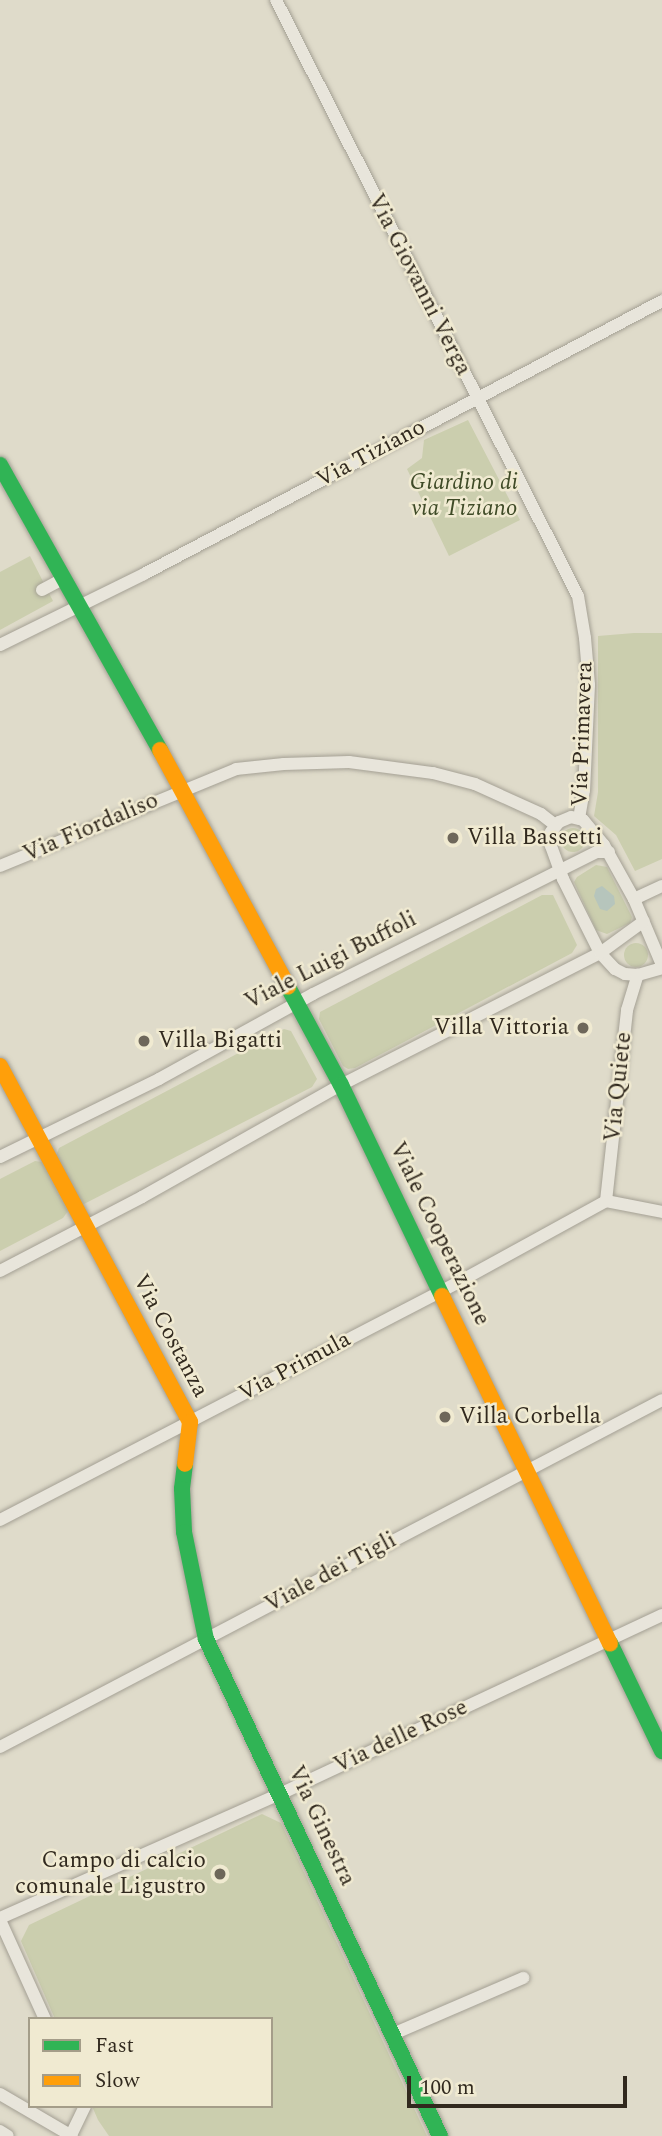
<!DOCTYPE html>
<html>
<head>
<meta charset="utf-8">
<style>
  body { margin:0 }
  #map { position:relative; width:662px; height:2136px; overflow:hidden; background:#dfdbca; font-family:Spectral,serif }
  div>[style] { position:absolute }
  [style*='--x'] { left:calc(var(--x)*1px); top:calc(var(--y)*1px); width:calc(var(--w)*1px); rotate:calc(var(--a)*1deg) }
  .green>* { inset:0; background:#cbceae }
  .round { border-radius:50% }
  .water>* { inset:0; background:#b6c5bc }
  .roads { filter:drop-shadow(0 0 2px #a4a094) drop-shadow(0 0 2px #a4a094) }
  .street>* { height:12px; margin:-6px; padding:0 6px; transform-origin:6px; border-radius:6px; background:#e8e5db }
  .fast>* { height:16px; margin:-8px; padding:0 8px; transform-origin:8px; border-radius:8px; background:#30b455 }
  .slow>* { height:16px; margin:-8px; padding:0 8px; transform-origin:8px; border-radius:8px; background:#ff9f0a }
  .dots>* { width:19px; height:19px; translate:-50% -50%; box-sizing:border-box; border:4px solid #f0ead1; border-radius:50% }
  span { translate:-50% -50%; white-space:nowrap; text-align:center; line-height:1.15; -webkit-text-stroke:5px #f0ead1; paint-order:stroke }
  .street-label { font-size:23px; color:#31291e }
  .park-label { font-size:23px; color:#3f4b27; font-style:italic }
  .poi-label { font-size:23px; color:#31291e }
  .left { translate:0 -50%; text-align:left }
  .right { translate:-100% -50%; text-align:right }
  .legend { position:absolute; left:28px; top:2017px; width:245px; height:91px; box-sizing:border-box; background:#f0ead1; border:2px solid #a49d89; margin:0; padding:9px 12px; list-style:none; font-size:21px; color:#31291e }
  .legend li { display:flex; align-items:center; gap:14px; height:35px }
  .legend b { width:35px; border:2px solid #a49d89 }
  .scale { position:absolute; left:407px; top:2076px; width:220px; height:32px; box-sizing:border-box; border:4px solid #31291e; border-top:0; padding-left:9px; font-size:21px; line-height:24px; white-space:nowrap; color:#31291e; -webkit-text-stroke:5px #f0ead1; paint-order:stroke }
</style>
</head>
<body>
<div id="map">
  <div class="green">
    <div style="clip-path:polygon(468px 420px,520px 520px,449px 556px,407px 469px,422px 458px,424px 440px)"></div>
    <div style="clip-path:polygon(30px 556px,53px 601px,0 630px,0 572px)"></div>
    <div style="clip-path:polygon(634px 633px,662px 633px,662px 859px,635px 871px,616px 835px,594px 816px,598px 792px,598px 636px)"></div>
    <div class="round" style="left:561px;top:828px;width:24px;height:24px"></div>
    <div style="clip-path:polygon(596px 865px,607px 867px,632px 917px,630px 923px,607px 934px,596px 930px,574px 882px,577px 877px)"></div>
    <div style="clip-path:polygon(542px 895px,553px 895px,577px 945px,572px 953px,355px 1068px,348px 1069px,343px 1066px,319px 1019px,320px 1012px)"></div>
    <div class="round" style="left:624px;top:943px;width:24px;height:24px"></div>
    <div style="clip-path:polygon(284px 1029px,291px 1031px,317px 1079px,312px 1087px,82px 1205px,56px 1156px,59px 1148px)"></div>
    <div style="clip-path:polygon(35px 1161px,42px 1162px,68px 1211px,63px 1218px,0 1251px,0 1179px)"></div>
    <div style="clip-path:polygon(262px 1814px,281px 1823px,427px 2136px,109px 2136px,98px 2120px,92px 2106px,271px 2106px,271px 2019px,55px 2019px,21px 1941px,29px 1925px)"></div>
  </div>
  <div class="water">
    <div style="clip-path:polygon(602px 886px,614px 896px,615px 904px,607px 911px,600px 909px,594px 896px,596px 889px)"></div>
  </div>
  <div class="roads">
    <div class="street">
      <div style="--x:276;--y:0;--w:668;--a:63.13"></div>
      <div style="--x:578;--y:596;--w:43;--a:80.5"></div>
      <div style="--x:585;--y:638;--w:47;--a:85.1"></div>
      <div style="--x:589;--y:685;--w:105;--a:92.7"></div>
      <div style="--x:584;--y:790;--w:29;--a:100"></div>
      <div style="--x:42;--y:590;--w:24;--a:-28"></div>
      <div style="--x:0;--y:645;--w:161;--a:-26.2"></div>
      <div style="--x:144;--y:574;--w:586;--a:-27.79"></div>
      <div style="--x:0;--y:866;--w:255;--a:-22.3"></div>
      <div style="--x:236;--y:769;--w:48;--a:-5.9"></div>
      <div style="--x:284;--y:764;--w:65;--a:-1.8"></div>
      <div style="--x:349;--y:762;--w:85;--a:7.5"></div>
      <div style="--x:433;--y:773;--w:43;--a:14.7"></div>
      <div style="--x:475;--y:784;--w:72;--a:24.4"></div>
      <div style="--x:541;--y:814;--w:18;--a:38"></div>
      <div style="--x:634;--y:899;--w:31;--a:-25"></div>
      <div style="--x:662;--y:965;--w:72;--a:-113"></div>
      <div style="--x:634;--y:899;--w:62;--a:-119.1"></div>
      <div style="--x:604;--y:845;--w:33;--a:-130"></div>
      <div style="--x:583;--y:820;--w:12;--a:-166"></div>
      <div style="--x:571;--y:817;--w:13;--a:157"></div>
      <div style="--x:559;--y:822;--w:13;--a:129"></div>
      <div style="--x:551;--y:832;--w:14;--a:90"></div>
      <div style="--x:551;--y:846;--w:35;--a:70"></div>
      <div style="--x:563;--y:879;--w:83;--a:63.4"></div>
      <div style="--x:600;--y:953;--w:22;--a:47"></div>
      <div style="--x:615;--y:969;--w:11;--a:27"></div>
      <div style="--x:625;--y:974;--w:13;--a:4"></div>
      <div style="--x:638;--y:975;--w:25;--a:-16"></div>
      <div style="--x:0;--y:1157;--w:177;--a:-26.1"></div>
      <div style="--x:159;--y:1079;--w:176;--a:-28.9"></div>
      <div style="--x:313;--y:994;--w:318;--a:-26.6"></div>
      <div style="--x:597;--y:852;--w:12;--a:0"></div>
      <div style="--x:606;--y:1201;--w:192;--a:-83.7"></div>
      <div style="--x:627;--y:1010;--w:37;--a:-73"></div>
      <div style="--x:0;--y:1271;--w:160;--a:-27.5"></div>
      <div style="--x:142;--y:1197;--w:228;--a:-29.4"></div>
      <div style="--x:341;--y:1085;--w:291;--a:-27"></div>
      <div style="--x:600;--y:953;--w:54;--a:-36"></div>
      <div style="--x:0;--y:1520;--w:513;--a:-27.41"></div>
      <div style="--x:455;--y:1284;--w:172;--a:-28.8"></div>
      <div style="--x:606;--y:1201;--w:57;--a:11.1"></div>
      <div style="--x:0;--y:1747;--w:747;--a:-27.66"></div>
      <div style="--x:0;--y:1918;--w:306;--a:-23.9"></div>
      <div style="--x:280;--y:1794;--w:422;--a:-25.1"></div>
      <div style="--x:0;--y:1920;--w:109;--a:65.6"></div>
      <div style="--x:393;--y:2034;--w:142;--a:-23.3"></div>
      <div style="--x:0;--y:2094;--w:83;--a:30.3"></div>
      <div style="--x:0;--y:2131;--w:9;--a:32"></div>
      <div style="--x:71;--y:2135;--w:32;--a:-64"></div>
    </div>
    <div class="fast">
      <div style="--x:0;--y:465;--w:327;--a:60.7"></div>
      <div style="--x:288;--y:987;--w:111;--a:61.6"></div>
      <div style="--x:341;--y:1085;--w:234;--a:64.4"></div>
      <div style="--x:185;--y:1464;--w:25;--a:97"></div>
      <div style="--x:182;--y:1489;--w:43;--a:87.3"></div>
      <div style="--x:184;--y:1532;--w:109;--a:78.4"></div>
      <div style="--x:206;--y:1639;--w:549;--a:64.79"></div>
      <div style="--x:610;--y:1643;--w:120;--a:64.3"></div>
    </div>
    <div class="slow">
      <div style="--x:160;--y:750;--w:269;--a:61.6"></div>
      <div style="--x:0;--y:1066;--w:404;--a:61.9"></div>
      <div style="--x:190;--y:1422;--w:42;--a:96.8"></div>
      <div style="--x:442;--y:1296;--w:386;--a:64.2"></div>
    </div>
  </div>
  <div class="dots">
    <div style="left:453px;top:838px;background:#6e675a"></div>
    <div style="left:583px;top:1028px;background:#6e675a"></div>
    <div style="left:144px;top:1041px;background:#6e675a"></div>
    <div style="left:445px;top:1417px;background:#6e675a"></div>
    <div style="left:220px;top:1874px;background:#6e675a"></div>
  </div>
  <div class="street-label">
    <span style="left:419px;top:285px;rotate:63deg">Via Giovanni Verga</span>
    <span style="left:371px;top:454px;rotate:-28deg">Via Tiziano</span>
    <span style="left:583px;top:734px;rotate:-88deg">Via Primavera</span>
    <span style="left:91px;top:828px;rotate:-23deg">Via Fiordaliso</span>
    <span style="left:331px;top:961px;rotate:-27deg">Viale Luigi Buffoli</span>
    <span style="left:619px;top:1087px;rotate:-84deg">Via Quiete</span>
    <span style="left:439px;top:1234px;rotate:64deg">Viale Cooperazione</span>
    <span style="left:170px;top:1336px;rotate:62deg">Via Costanza</span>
    <span style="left:295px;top:1367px;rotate:-28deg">Via Primula</span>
    <span style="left:331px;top:1573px;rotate:-28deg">Viale dei Tigli</span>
    <span style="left:401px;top:1737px;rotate:-25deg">Via delle Rose</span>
    <span style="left:321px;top:1826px;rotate:65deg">Via Ginestra</span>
  </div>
  <div class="park-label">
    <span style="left:464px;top:496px">Giardino di<br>via Tiziano</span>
  </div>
  <div class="poi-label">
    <span class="left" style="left:467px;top:838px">Villa Bassetti</span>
    <span class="right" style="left:569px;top:1028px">Villa Vittoria</span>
    <span class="left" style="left:158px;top:1041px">Villa Bigatti</span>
    <span class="left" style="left:459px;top:1417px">Villa Corbella</span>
    <span class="right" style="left:206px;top:1874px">Campo di calcio<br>comunale Ligustro</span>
  </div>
  <ul class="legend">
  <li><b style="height:9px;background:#30b455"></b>Fast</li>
  <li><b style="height:9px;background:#ff9f0a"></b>Slow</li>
  </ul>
  <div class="scale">100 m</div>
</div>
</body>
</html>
